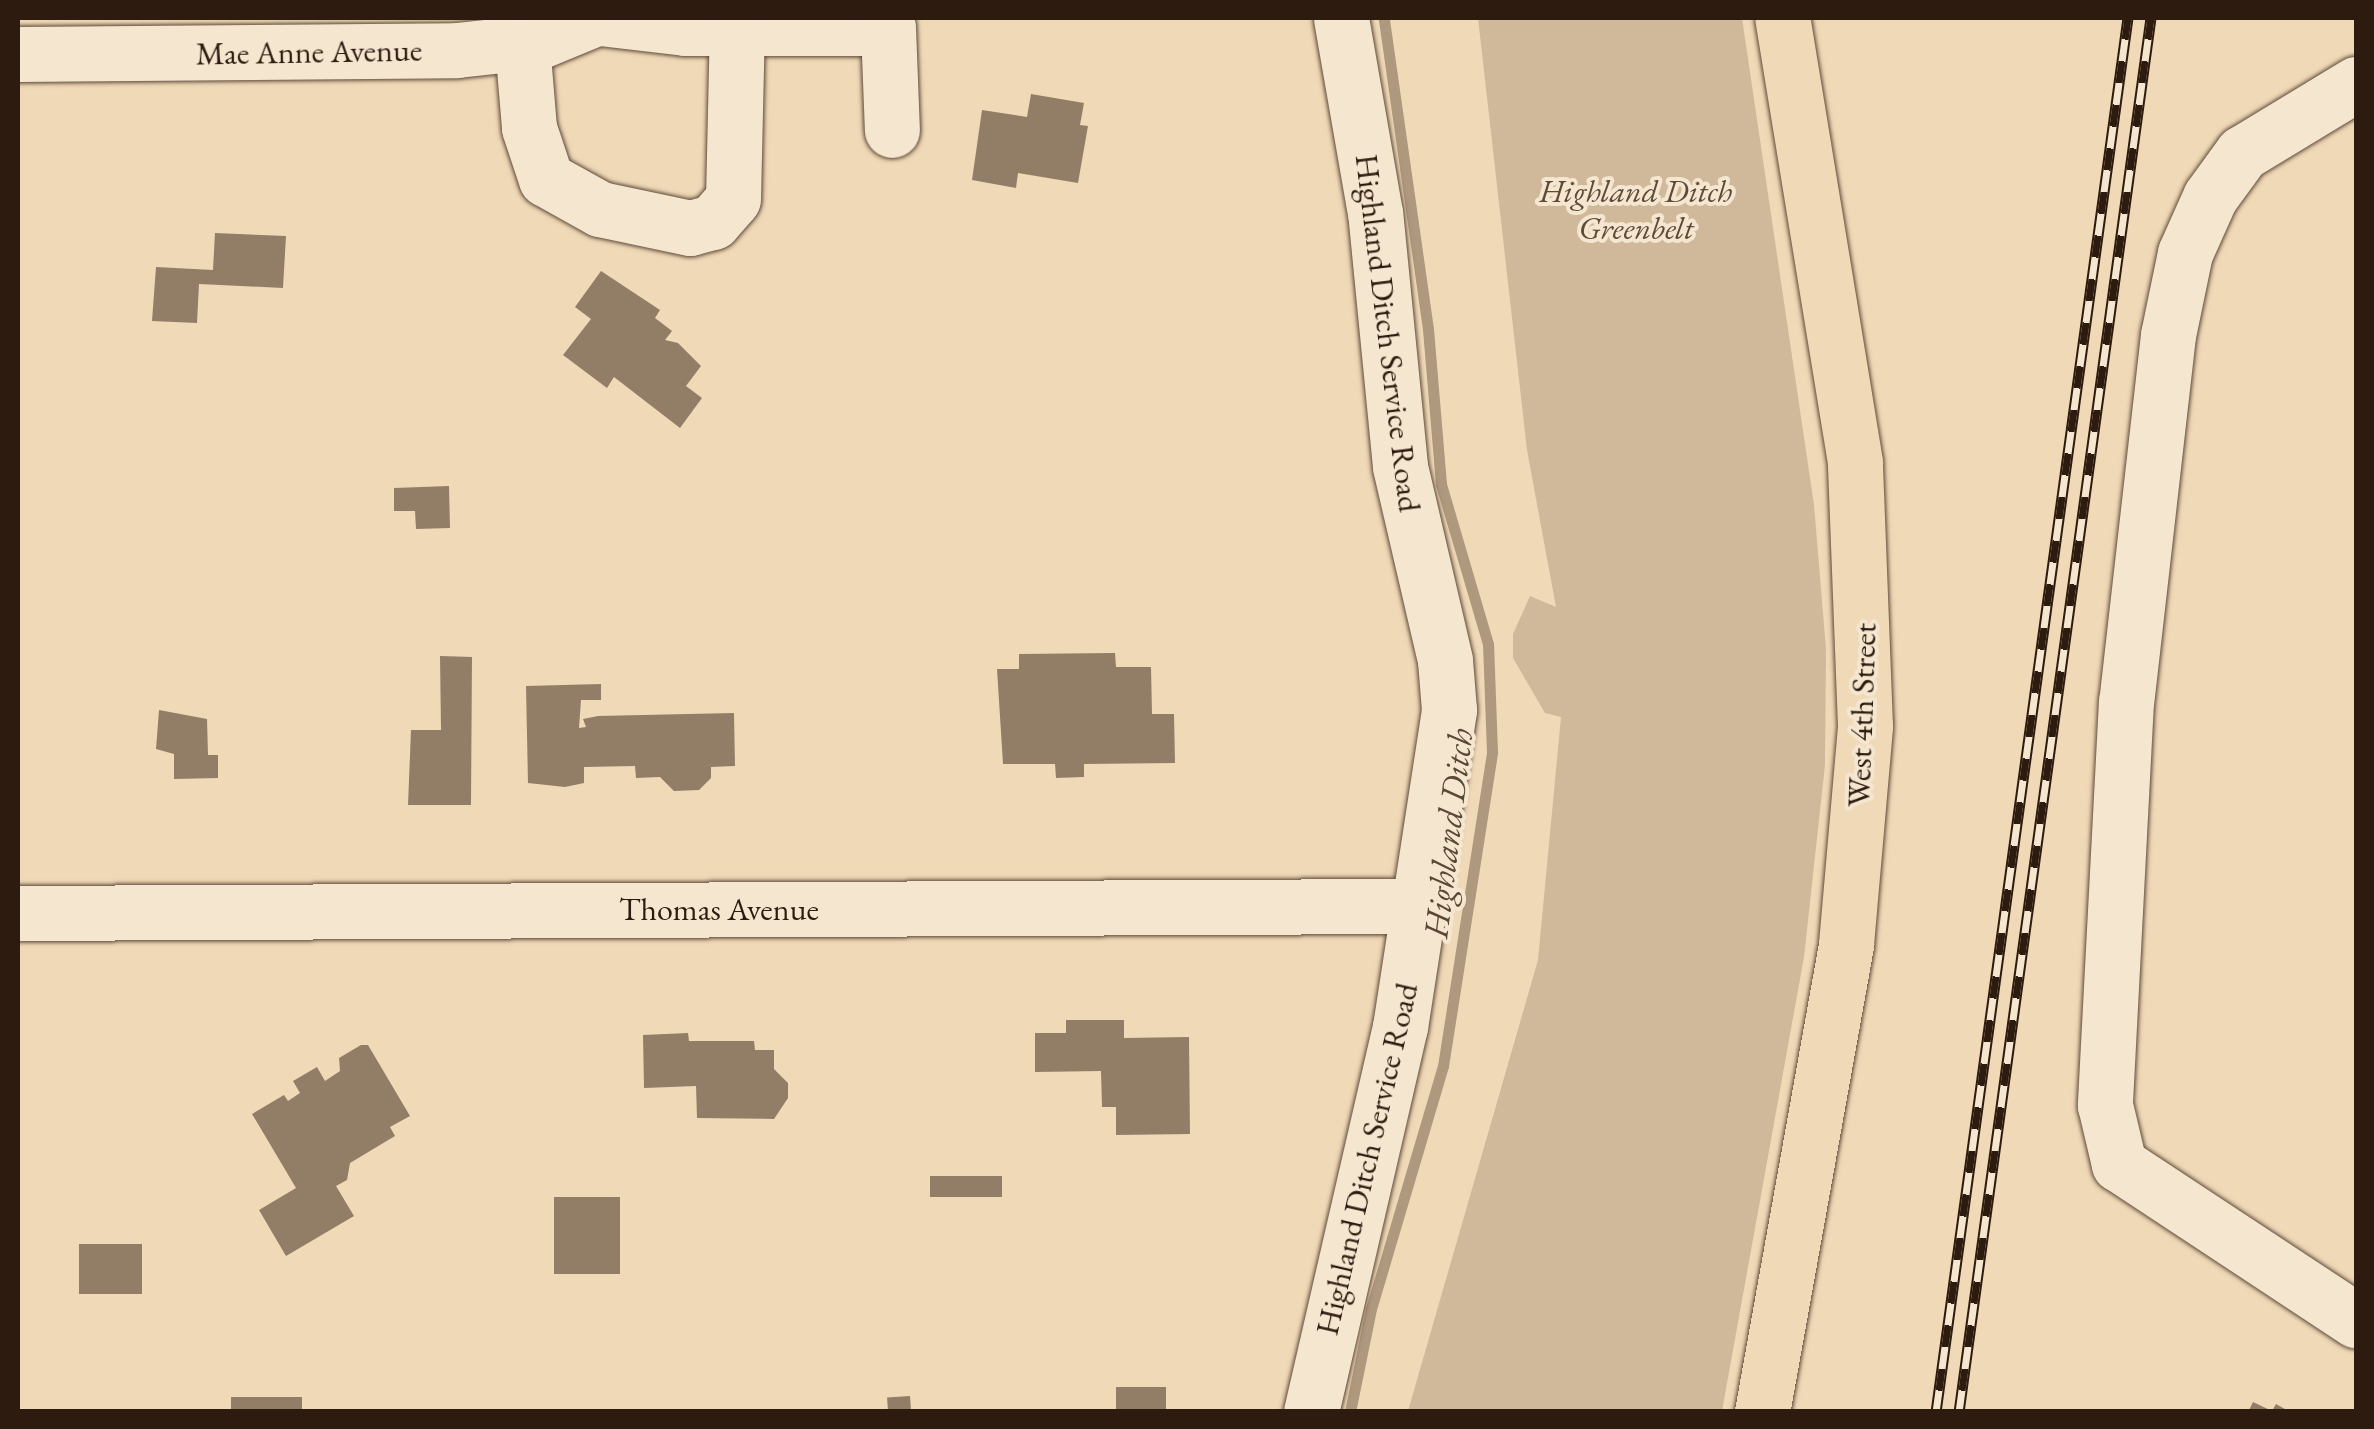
<!DOCTYPE html>
<html>
<head>
<meta charset="utf-8">
<style>
  body { margin:0 }
  #map { position:relative; width:2374px; height:1429px; overflow:hidden; background:#f0d9b7; font-family:"EB Garamond",serif }
  div>[style] { position:absolute }
  [style*='--x'] { left:calc(var(--x)*1px); top:calc(var(--y)*1px); width:calc(var(--w)*1px); rotate:calc(var(--a)*1deg) }
  .green>* { inset:0; background:#cfb99a }
  .stream>* { height:11px; margin:-5.5px; padding:0 5.5px; transform-origin:5.5px; border-radius:5.5px; background:#ae987e }
  .building>* { inset:0; background:#927e66; transform-origin:0 0 }
  .roads { filter:drop-shadow(0 0 2px #5e4a39) drop-shadow(0 0 2px #5e4a39) }
  .minor>* { height:55px; margin:-27.5px; padding:0 27.5px; transform-origin:27.5px; border-radius:27.5px; background:#f5e6d0 }
  .major>* { height:55px; margin:-27.5px; padding:0 27.5px; transform-origin:27.5px; border-radius:27.5px; background:#f0d9b7 }
  .rail>* { height:11px; margin-top:-5.5px; transform-origin:0; background:repeating-linear-gradient(90deg,#f5e6d0 0 22px,#2d1b0f 0 44px); box-sizing:border-box; border-block:2px solid #2d1b0f }
  span { translate:-50% -50%; white-space:nowrap; text-align:center; line-height:1.15; -webkit-text-stroke:8px #f5e6d0; paint-order:stroke }
  .street-label { font-size:32px; color:#2d1b0f }
  .park-label { font-size:32px; color:#5e4a39; font-style:italic }
  .water-label { font-size:35px; color:#5a4736; font-style:italic }
  .frame { position:absolute; inset:0; border:20px solid #2d1b0f; pointer-events:none }
</style>
</head>
<body>
<div id="map">
  <div class="green">
    <div style="clip-path:polygon(1478px 18px,1742px 18px,1814px 505px,1826px 649px,1825px 765px,1804px 957px,1722px 1411px,1408px 1411px,1538px 960px,1561px 717px,1545px 713px,1513px 658px,1513px 634px,1530px 596px,1556px 607px,1527px 450px)"></div>
  </div>
  <div class="stream">
    <div style="--x:1350;--y:1412;--w:105;--a:-78.5"></div>
    <div style="--x:1371;--y:1309;--w:253;--a:-73.5"></div>
    <div style="--x:1443;--y:1066;--w:318;--a:-81.1"></div>
    <div style="--x:1492;--y:752;--w:108;--a:-92.1"></div>
    <div style="--x:1488;--y:644;--w:167;--a:-106.4"></div>
    <div style="--x:1441;--y:484;--w:156;--a:-94.8"></div>
    <div style="--x:1428;--y:329;--w:314;--a:-98.1"></div>
  </div>
  <div class="building">
    <div style="clip-path:polygon(1031px 94px,1084px 103px,1080px 125px,1088px 126px,1078px 183px,1018px 173px,1016px 188px,972px 180px,982px 110px,1027px 117px)"></div>
    <div style="clip-path:polygon(215px 233px,286px 236px,283px 288px,199px 284px,197px 323px,152px 321px,156px 267px,213px 270px)"></div>
    <div style="clip-path:polygon(601px 271px,660px 310px,655px 318px,672px 331px,665px 340px,678px 343px,701px 366px,686px 386px,702px 398px,680px 428px,614px 377px,607px 388px,563px 355px,591px 319px,575px 307px)"></div>
    <div style="clip-path:polygon(449px 486px,450px 528px,416px 529px,415px 511px,394px 511px,394px 488px)"></div>
    <div style="clip-path:polygon(1115px 653px,1116px 667px,1151px 667px,1152px 714px,1174px 714px,1175px 763px,1084px 764px,1084px 777px,1056px 778px,1055px 764px,1003px 764px,997px 669px,1019px 669px,1019px 654px)"></div>
    <div style="clip-path:polygon(440px 656px,472px 657px,471px 805px,408px 805px,411px 730px,441px 730px)"></div>
    <div style="clip-path:polygon(601px 684px,601px 700px,581px 700px,579px 728px,586px 727px,583px 719px,598px 716px,734px 713px,735px 766px,711px 767px,711px 778px,699px 790px,674px 791px,660px 777px,636px 778px,635px 766px,584px 767px,584px 783px,565px 787px,528px 783px,526px 686px)"></div>
    <div style="clip-path:polygon(159px 710px,207px 719px,208px 755px,218px 755px,218px 778px,174px 779px,174px 754px,156px 749px)"></div>
    <div style="clip-path:polygon(1066px 1020px,1124px 1020px,1124px 1038px,1189px 1037px,1190px 1134px,1116px 1135px,1116px 1107px,1102px 1107px,1101px 1071px,1035px 1072px,1035px 1033px,1066px 1033px)"></div>
    <div style="clip-path:polygon(688px 1033px,689px 1041px,754px 1041px,755px 1050px,774px 1050px,774px 1069px,788px 1083px,788px 1098px,774px 1119px,697px 1118px,696px 1086px,644px 1088px,643px 1035px)"></div>
    <div style="clip-path:polygon(361px 1045px,368px 1045px,410px 1116px,390px 1127px,395px 1136px,350px 1163px,347px 1180px,336px 1186px,354px 1216px,286px 1256px,259px 1210px,296px 1188px,252px 1114px,284px 1095px,288px 1101px,300px 1093px,293px 1081px,317px 1067px,325px 1081px,340px 1071px,339px 1058px)"></div>
    <div style="left:1002px;top:1176px;width:21px;height:72px;rotate:90deg"></div>
    <div style="left:554px;top:1197px;width:66px;height:77px"></div>
    <div style="left:142px;top:1244px;width:50px;height:63px;rotate:90deg"></div>
    <div style="left:1166px;top:1387px;width:25px;height:50px;rotate:90deg"></div>
    <div style="left:910px;top:1396px;width:16px;height:23px;rotate:86deg"></div>
    <div style="left:302px;top:1397px;width:15px;height:71px;rotate:90deg"></div>
    <div style="clip-path:polygon(2253px 1402px,2272px 1411px,2276px 1404px,2290px 1412px,2248px 1412px)"></div>
  </div>
  <div class="roads">
    <div class="minor">
      <div style="--x:600;--y:18;--w:86;--a:6.7"></div>
      <div style="--x:685;--y:28;--w:203;--a:0"></div>
      <div style="--x:888;--y:28;--w:102;--a:87.8"></div>
      <div style="--x:522;--y:44;--w:84;--a:85.2"></div>
      <div style="--x:529;--y:128;--w:54;--a:71.6"></div>
      <div style="--x:546;--y:179;--w:62;--a:29.1"></div>
      <div style="--x:600;--y:209;--w:92;--a:11.9"></div>
      <div style="--x:690;--y:228;--w:24;--a:-15"></div>
      <div style="--x:713;--y:222;--w:30;--a:-49"></div>
      <div style="--x:733;--y:199;--w:172;--a:-88.7"></div>
      <div style="--x:18;--y:54;--w:439;--a:-0.5"></div>
      <div style="--x:457;--y:50;--w:83;--a:-6.2"></div>
      <div style="--x:540;--y:41;--w:61;--a:-22.3"></div>
      <div style="--x:2356;--y:84;--w:133;--a:148.8"></div>
      <div style="--x:2242;--y:153;--w:54;--a:126"></div>
      <div style="--x:2210;--y:197;--w:61;--a:114.1"></div>
      <div style="--x:2185;--y:253;--w:84;--a:101.7"></div>
      <div style="--x:2168;--y:335;--w:368;--a:96.5"></div>
      <div style="--x:2126;--y:701;--w:405;--a:93"></div>
      <div style="--x:2105;--y:1105;--w:61;--a:76.7"></div>
      <div style="--x:2119;--y:1164;--w:284;--a:33.4"></div>
      <div style="--x:18;--y:913;--w:1403;--a:-0.29"></div>
      <div style="--x:1311;--y:1412;--w:395;--a:-77"></div>
      <div style="--x:1400;--y:1027;--w:321;--a:-81.2"></div>
      <div style="--x:1449;--y:710;--w:50;--a:-94.6"></div>
      <div style="--x:1445;--y:660;--w:199;--a:-103.1"></div>
      <div style="--x:1400;--y:466;--w:254;--a:-95.6"></div>
      <div style="--x:1375;--y:213;--w:198;--a:-99.9"></div>
    </div>
    <div class="major">
      <div style="--x:1762;--y:1412;--w:475;--a:-79.8"></div>
      <div style="--x:1846;--y:944;--w:219;--a:-85"></div>
      <div style="--x:1865;--y:726;--w:264;--a:-92.2"></div>
      <div style="--x:1855;--y:462;--w:450;--a:-99.3"></div>
    </div>
  </div>
  <div class="rail">
    <div style="--x:1936;--y:1412;--w:1407;--a:-82.16"></div>
    <div style="--x:1959;--y:1412;--w:1407;--a:-82.16"></div>
  </div>
  <div class="street-label">
    <span style="left:309px;top:52px;rotate:-1deg">Mae Anne Avenue</span>
    <span style="left:1388px;top:333px;rotate:83deg">Highland Ditch Service Road</span>
    <span style="left:1862px;top:715px;rotate:-88deg">West 4th Street</span>
    <span style="left:719px;top:909px">Thomas Avenue</span>
    <span style="left:1367px;top:1159px;rotate:-77deg">Highland Ditch Service Road</span>
  </div>
  <div class="park-label">
    <span style="left:1636px;top:210px">Highland Ditch<br>Greenbelt</span>
  </div>
  <div class="water-label">
    <span style="left:1448px;top:833px;rotate:-83deg">Highland Ditch</span>
  </div>
  <div class="frame"></div>
</div>
</body>
</html>
